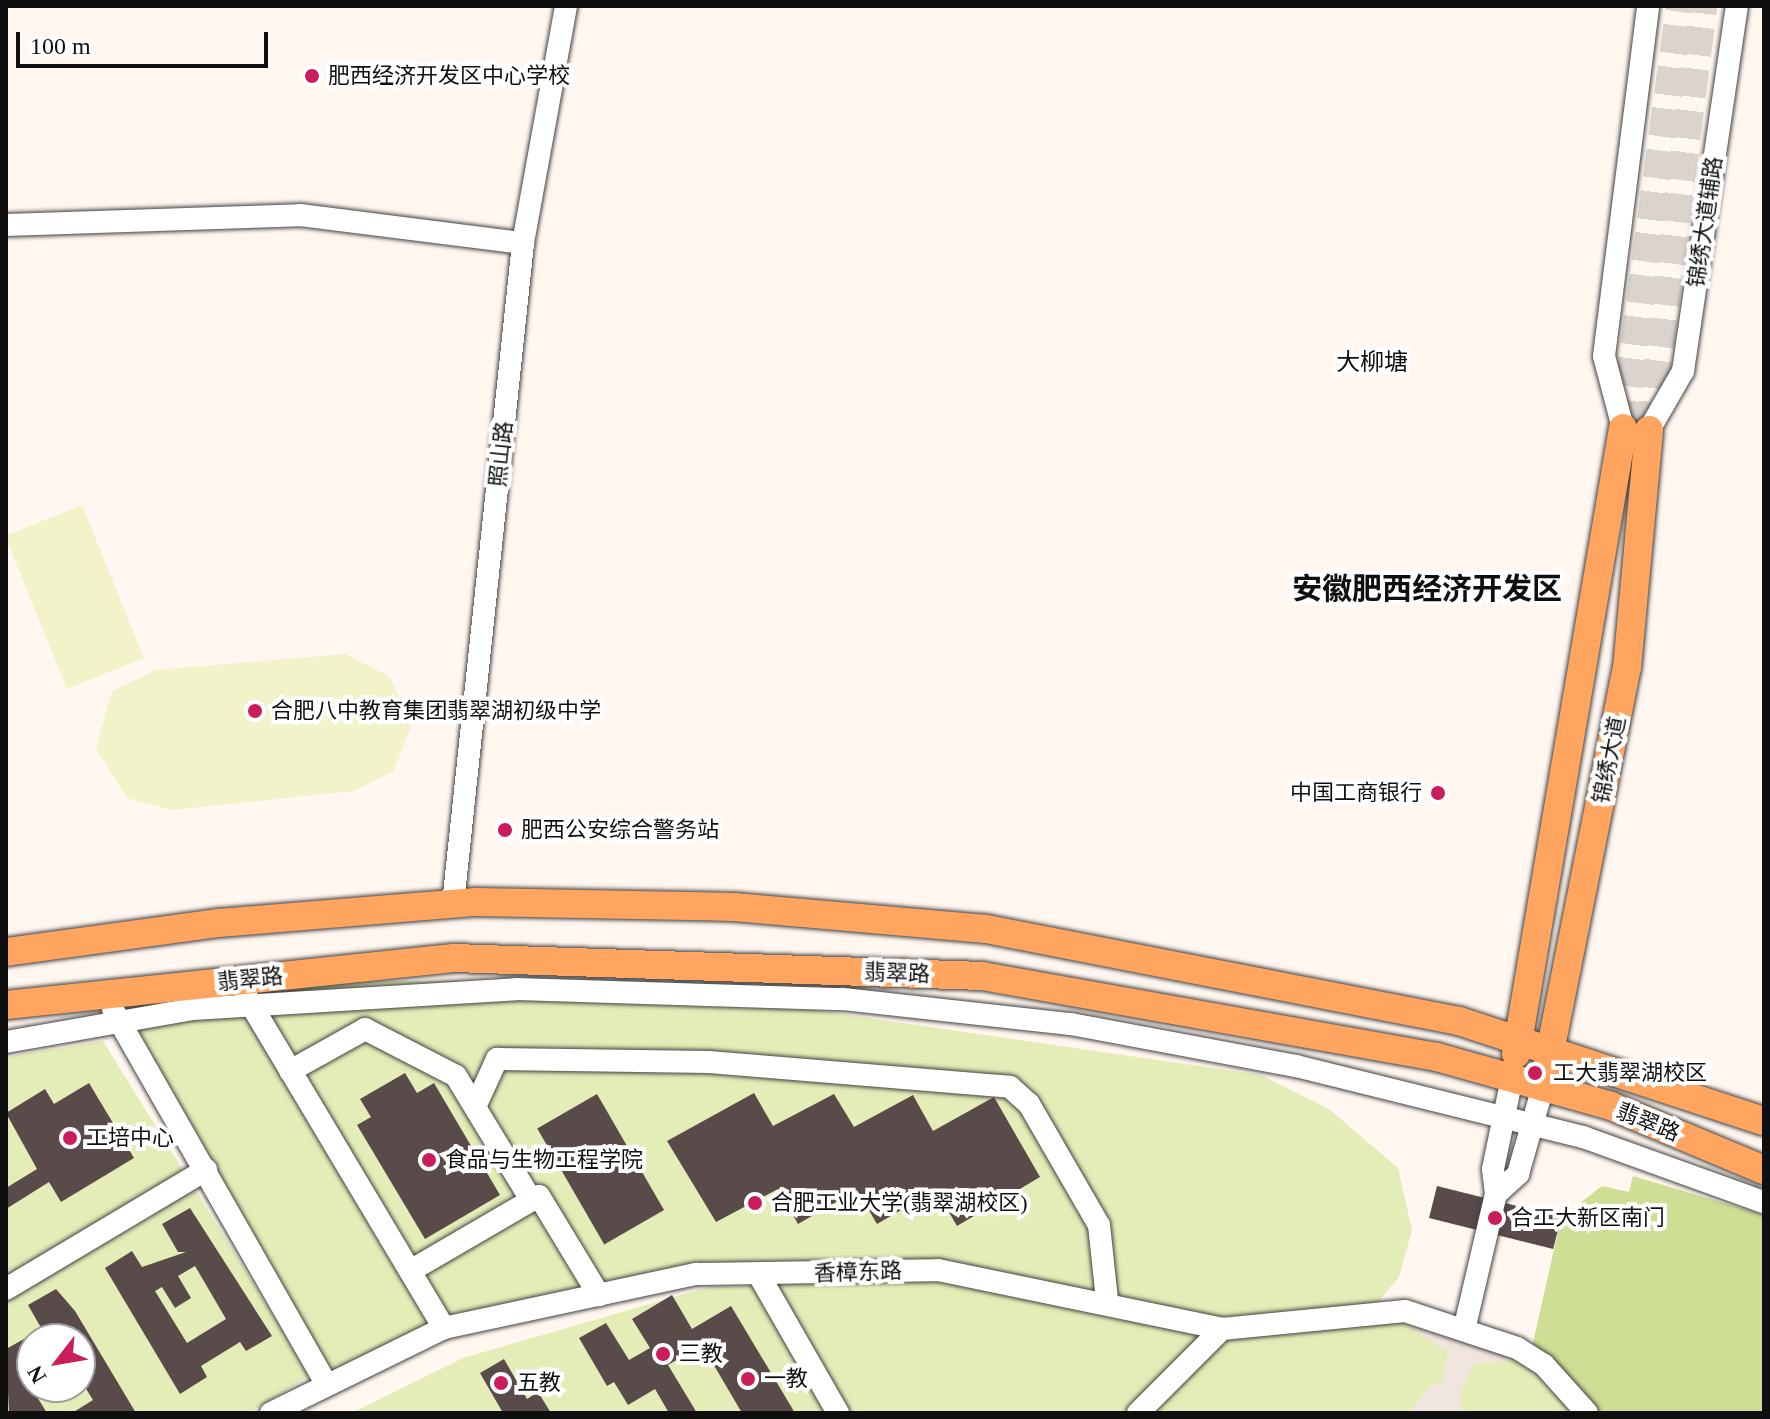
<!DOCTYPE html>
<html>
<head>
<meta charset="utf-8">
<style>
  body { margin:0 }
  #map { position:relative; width:1770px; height:1419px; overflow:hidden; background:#fff7f0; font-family:"Times New Roman","Noto Sans SC",serif }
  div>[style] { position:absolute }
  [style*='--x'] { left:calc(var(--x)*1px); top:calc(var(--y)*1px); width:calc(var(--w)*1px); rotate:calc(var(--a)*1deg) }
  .green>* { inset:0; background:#e4edb7 }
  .forest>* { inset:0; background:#cede95 }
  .pitch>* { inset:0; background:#f2f3c9; transform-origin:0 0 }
  .plaza>* { inset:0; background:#f0e6de }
  .building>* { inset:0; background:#584b4a; transform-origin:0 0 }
  .major-tunnel>* { height:28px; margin-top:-14px; transform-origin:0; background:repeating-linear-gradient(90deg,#dbd4ce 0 28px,transparent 0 42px) }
  .roads { filter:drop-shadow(0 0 2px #424242) drop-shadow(0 0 2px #424242) }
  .minor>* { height:22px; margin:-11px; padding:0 11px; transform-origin:11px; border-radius:11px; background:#fff }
  .major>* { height:28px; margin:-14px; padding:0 14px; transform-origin:14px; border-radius:14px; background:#ffa560 }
  .dots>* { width:22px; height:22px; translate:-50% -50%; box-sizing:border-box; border:4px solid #fff; border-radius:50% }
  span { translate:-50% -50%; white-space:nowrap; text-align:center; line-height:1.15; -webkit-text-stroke:8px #fff; paint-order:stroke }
  .poi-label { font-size:22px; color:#0f0f0f }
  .left { translate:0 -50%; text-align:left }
  .right { translate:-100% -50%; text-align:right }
  .street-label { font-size:22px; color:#0f0f0f }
  .neighbourhood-label { font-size:24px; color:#0f0f0f }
  .district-label { font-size:30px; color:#0f0f0f; font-weight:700 }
  .frame { position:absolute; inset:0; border:8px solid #0f0f0f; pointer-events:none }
  .north { position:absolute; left:16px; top:1323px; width:80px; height:80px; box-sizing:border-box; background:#fff; border:2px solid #9f9f9f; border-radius:50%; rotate:239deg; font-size:22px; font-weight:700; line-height:32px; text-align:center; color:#0f0f0f }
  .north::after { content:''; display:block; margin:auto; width:28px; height:36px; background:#c91d5c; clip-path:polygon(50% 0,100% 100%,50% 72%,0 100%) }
  .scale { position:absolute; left:16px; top:32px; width:252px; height:36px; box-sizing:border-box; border:4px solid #0f0f0f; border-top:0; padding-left:10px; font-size:24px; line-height:28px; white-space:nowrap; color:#0f0f0f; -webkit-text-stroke:6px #fff; paint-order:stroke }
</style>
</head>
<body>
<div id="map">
  <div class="green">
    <div style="clip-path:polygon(237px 981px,487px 981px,738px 999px,1261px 1075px,1329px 1109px,1398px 1168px,1412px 1230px,1399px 1277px,1368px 1314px,1517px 1348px,1581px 1413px,838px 1413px,759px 1275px,696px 1274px,442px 1327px,325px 1380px,105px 995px)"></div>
    <div style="clip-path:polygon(evenodd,103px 1041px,310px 1375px,250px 1413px,6px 1413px,6px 1057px,103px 1041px,32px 1339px,80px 1339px,80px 1387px,32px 1387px,32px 1339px)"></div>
    <div style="clip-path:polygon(753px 1286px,826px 1413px,352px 1413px,463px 1358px,708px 1287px)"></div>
  </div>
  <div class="forest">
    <div style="clip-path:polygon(1633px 1176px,1764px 1215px,1764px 1413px,1587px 1413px,1530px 1356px,1561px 1218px,1602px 1186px,1629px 1192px)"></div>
  </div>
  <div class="pitch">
    <div style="left:82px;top:505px;width:165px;height:83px;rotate:68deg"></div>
    <div style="clip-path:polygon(345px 654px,389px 676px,412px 723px,394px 771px,354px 791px,171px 810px,127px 798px,96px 748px,112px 691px,156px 670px)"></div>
  </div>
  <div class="plaza">
    <div style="clip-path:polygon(1405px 1311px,1517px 1348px,1510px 1361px,1474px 1363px,1461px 1392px,1462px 1413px,1409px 1413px,1430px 1386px,1442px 1383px,1448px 1352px,1406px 1325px)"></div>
  </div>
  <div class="building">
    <div style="clip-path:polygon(405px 1073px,417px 1093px,434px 1083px,500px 1195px,425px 1239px,357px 1125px,371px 1117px,360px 1099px)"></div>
    <div style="clip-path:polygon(89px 1083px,134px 1158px,61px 1202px,49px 1182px,6px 1209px,6px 1188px,37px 1169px,6px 1113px,45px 1089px,54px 1104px)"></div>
    <div style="clip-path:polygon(754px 1093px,773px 1126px,834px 1094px,854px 1127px,913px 1095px,933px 1131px,994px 1097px,1040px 1177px,957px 1226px,936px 1190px,877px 1224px,857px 1190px,798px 1224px,778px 1189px,716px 1222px,667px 1141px)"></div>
    <div style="left:597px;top:1094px;width:134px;height:69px;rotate:60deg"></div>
    <div style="left:1437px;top:1186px;width:128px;height:33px;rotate:14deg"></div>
    <div style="clip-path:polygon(evenodd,190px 1208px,272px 1336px,246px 1351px,240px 1342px,201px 1366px,207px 1377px,180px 1394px,105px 1268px,132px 1251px,142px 1267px,186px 1252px,178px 1252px,162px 1224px,190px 1208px,195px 1266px,226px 1319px,187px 1343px,155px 1291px,162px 1287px,175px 1308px,191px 1298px,178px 1276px,195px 1266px)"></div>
    <div style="clip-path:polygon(56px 1289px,75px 1311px,136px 1413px,72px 1413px,93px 1400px,80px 1379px,80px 1339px,41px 1339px,52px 1333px,44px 1333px,28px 1305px)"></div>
    <div style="clip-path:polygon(672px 1295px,692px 1329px,731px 1306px,795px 1413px,742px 1413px,702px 1345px,668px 1365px,697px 1413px,669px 1413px,655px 1389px,628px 1405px,614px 1382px,607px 1386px,579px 1338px,606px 1323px,629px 1360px,650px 1348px,632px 1319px)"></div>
    <div style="clip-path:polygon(33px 1334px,32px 1373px,21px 1371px,47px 1413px,9px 1413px,6px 1349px)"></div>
    <div style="clip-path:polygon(504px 1359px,527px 1399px,538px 1392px,551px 1413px,503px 1413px,480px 1373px)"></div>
  </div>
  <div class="major-tunnel">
    <div style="--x:1623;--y:428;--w:426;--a:-82.3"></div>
    <div style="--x:1649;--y:430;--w:427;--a:-82.7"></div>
  </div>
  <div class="roads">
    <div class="minor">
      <div style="--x:6;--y:225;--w:294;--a:-1.9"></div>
      <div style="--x:300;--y:215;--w:225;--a:7.2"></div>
      <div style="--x:1623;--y:428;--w:74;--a:-104.8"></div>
      <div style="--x:1604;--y:356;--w:353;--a:-82.8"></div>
      <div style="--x:1649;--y:430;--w:68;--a:-60"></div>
      <div style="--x:1683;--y:371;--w:369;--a:-81.6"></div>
      <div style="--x:453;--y:904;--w:665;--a:-83.95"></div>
      <div style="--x:523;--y:243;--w:241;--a:-79.7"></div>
      <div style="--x:246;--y:996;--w:387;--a:59.2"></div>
      <div style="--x:113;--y:1010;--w:427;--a:60.3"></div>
      <div style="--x:6;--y:1042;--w:190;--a:-10"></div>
      <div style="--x:193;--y:1009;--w:324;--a:-3.5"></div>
      <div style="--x:516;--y:989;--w:327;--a:1.8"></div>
      <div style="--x:843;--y:999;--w:229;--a:6.3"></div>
      <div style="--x:1071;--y:1024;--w:229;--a:10.6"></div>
      <div style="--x:1296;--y:1066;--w:296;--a:13.9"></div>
      <div style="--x:1583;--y:1137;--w:192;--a:19.8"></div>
      <div style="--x:290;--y:1071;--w:86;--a:-29.2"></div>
      <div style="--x:365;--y:1029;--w:102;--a:27.3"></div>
      <div style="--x:456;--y:1076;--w:145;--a:58.8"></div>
      <div style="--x:475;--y:1107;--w:53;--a:-65.4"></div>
      <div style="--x:497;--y:1059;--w:212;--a:0.8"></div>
      <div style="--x:709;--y:1062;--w:302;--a:4.7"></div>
      <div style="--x:1010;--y:1087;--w:25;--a:42"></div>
      <div style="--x:1029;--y:1104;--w:140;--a:60"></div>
      <div style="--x:1099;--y:1225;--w:75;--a:83.9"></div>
      <div style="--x:1496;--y:1194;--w:30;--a:-42"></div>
      <div style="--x:1518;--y:1174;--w:91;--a:-74"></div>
      <div style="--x:410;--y:1271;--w:149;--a:-30.2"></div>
      <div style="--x:539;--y:1196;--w:116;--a:58.8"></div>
      <div style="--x:759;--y:1275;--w:159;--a:60.2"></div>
      <div style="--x:6;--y:1289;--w:233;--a:-30.8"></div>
      <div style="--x:1464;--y:1330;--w:140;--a:-76.8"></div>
      <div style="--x:1496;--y:1194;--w:25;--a:-97"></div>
      <div style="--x:1493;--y:1169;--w:93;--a:-78.2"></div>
      <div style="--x:271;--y:1413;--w:193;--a:-26.2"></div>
      <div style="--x:444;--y:1328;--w:258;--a:-12.1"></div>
      <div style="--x:696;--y:1274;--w:242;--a:-0.9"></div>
      <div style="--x:938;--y:1270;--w:290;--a:11.7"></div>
      <div style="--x:1222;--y:1329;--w:184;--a:-5.6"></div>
      <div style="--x:1405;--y:1311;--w:118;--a:18.3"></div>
      <div style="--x:1517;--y:1348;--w:32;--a:32"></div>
      <div style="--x:1544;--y:1365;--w:64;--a:48.1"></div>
      <div style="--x:1138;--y:1413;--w:119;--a:-45"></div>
    </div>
    <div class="major">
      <div style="--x:6;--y:952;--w:215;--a:-7.8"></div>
      <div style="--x:219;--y:923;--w:258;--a:-4.7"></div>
      <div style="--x:476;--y:902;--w:258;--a:1.1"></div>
      <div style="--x:734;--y:907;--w:253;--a:5"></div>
      <div style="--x:986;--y:929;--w:482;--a:11"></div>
      <div style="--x:1459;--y:1021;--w:321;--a:18.2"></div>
      <div style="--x:6;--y:1005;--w:450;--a:-6"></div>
      <div style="--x:454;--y:958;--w:528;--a:1.95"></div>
      <div style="--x:982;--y:976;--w:462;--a:10.1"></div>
      <div style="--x:1437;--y:1057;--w:181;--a:15.7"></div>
      <div style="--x:1611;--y:1106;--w:166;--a:22.7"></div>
      <div style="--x:1516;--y:1054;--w:635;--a:-80.3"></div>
      <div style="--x:1543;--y:1087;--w:427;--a:-78.7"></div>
      <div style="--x:1627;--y:668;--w:239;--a:-84.7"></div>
    </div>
  </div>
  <div class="dots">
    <div style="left:312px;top:76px;background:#c91d5c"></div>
    <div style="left:255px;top:711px;background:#c91d5c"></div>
    <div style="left:1438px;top:793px;background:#c91d5c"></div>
    <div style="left:505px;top:830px;background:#c91d5c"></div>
    <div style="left:1535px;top:1073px;background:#c91d5c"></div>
    <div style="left:70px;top:1138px;background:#c91d5c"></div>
    <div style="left:429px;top:1160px;background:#c91d5c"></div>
    <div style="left:755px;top:1203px;background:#c91d5c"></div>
    <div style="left:1495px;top:1218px;background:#c91d5c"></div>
    <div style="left:663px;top:1354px;background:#c91d5c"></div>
    <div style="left:748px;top:1379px;background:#c91d5c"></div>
    <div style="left:501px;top:1383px;background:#c91d5c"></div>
  </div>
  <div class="poi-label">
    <span class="left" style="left:328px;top:76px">肥西经济开发区中心学校</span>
    <span class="left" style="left:271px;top:711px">合肥八中教育集团翡翠湖初级中学</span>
    <span class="right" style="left:1422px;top:793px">中国工商银行</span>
    <span class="left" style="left:521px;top:830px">肥西公安综合警务站</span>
    <span class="left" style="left:1553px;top:1073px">工大翡翠湖校区</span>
    <span class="left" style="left:86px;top:1138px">工培中心</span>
    <span class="left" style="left:445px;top:1160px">食品与生物工程学院</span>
    <span class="left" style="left:771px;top:1203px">合肥工业大学(翡翠湖校区)</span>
    <span class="left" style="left:1511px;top:1218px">合工大新区南门</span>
    <span class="left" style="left:679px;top:1354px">三教</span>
    <span class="left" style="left:764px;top:1379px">一教</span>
    <span class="left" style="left:517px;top:1383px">五教</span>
  </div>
  <div class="street-label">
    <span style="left:1705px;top:222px;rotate:-82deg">锦绣大道辅路</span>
    <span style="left:501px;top:454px;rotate:-84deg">照山路</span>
    <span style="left:1609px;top:760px;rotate:-79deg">锦绣大道</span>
    <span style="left:897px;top:973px;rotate:2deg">翡翠路</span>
    <span style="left:250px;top:979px;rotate:-6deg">翡翠路</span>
    <span style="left:1648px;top:1122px;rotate:22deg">翡翠路</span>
    <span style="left:858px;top:1272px;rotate:-2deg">香樟东路</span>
  </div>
  <div class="neighbourhood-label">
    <span style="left:1372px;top:363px">大柳塘</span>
  </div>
  <div class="district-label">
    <span style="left:1427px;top:589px">安徽肥西经济开发区</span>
  </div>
  <div class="frame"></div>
  <div class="north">N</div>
  <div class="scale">100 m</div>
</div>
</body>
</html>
